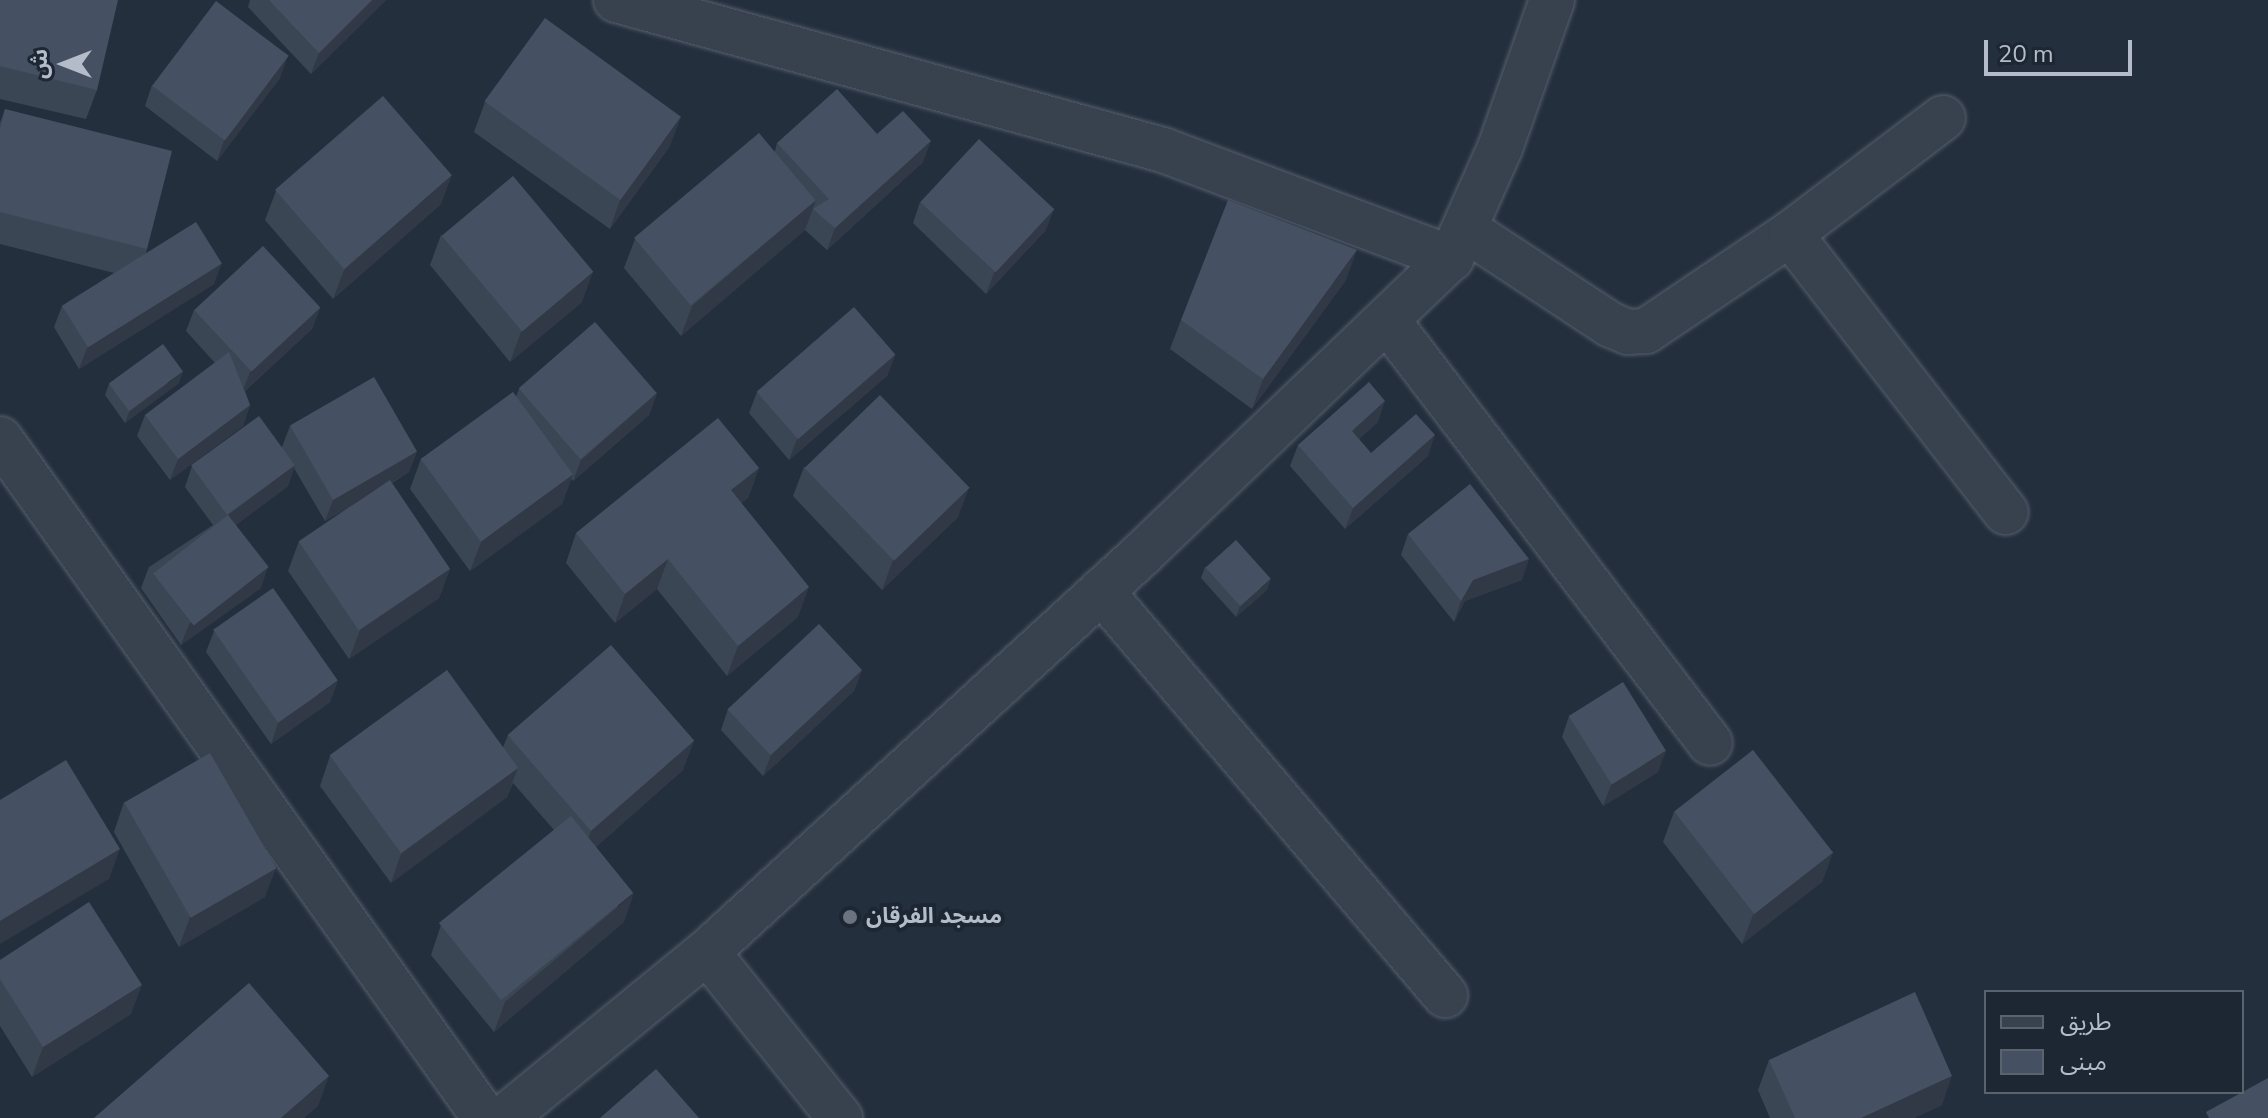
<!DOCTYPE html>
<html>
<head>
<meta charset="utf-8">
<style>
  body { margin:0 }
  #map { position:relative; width:2268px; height:1118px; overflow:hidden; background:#242f3e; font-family:"Nunito Sans","Noto Sans Arabic",sans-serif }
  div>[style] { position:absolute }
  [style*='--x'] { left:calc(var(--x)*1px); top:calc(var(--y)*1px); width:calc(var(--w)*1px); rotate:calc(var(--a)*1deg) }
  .roads { filter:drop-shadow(0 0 2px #565f6c) drop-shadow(0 0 2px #565f6c) }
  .minor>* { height:44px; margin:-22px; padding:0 22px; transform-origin:22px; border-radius:22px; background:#38414e }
  .wall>* { inset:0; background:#3b4654 }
  .shaded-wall>* { inset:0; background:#303945 }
  .building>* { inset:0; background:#455162; transform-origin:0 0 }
  .dots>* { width:22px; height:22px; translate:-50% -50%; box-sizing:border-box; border:4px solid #1d2633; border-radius:50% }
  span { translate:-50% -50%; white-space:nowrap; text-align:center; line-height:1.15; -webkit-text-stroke:8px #1d2633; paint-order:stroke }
  .poi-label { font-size:22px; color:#b4bcc9; font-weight:700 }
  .left { translate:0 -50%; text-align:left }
  .legend { position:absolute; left:1984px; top:990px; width:260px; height:104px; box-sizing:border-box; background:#1d2633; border:2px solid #59626f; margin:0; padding:10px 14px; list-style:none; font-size:24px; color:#b4bcc9 }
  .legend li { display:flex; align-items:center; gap:16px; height:40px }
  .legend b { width:40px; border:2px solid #59626f }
  .north { position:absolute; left:24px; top:24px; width:80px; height:80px; -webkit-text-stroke:6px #1d2633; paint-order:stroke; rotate:270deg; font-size:22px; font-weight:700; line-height:32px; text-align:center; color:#b4bcc9 }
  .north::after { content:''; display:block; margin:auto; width:28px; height:36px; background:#b4bcc9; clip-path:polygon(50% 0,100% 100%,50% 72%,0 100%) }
  .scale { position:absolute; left:1984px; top:40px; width:148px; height:36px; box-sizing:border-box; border:4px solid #b4bcc9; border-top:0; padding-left:10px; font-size:24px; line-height:28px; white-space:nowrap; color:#b4bcc9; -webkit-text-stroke:6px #1d2633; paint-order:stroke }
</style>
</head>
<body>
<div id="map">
  <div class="roads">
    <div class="minor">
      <div style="--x:616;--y:0;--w:567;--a:15.33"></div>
      <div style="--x:1163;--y:150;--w:308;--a:20.6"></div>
      <div style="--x:1465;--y:229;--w:173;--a:33.4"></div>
      <div style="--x:1609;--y:324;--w:21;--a:23"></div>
      <div style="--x:1628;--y:332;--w:18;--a:-3"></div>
      <div style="--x:1646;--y:331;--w:174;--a:-34"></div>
      <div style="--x:1790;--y:234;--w:192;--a:-37.2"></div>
      <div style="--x:1790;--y:234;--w:352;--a:52.2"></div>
      <div style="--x:1387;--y:320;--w:532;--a:52.63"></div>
      <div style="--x:0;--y:439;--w:834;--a:54.46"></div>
      <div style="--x:1101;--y:591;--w:531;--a:49.59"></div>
      <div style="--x:707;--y:952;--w:213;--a:51.3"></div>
      <div style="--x:504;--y:1118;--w:262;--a:-39.3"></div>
      <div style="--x:707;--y:952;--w:588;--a:-42.45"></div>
      <div style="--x:1141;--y:555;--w:429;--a:-43.8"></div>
      <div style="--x:1451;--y:258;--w:120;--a:-66"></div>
      <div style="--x:1500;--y:148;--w:157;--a:-70.6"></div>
    </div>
  </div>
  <div class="wall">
    <div style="clip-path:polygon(0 0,97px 90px,86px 119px,0 99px)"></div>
    <div style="clip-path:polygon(250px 0,386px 0,311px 74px,248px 7px)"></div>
    <div style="clip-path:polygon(280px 78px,217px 161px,145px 106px,152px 85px)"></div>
    <div style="clip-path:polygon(485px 102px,670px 146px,610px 229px,474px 132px)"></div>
    <div style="clip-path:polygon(5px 109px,147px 249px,146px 253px,214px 284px,79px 369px,54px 327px,62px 306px,114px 273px,0 244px,0 123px)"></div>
    <div style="clip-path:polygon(877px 134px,923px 162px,827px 250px,805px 230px,812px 210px,805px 230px,681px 336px,624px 268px,635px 239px,775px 151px,777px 143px)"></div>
    <div style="clip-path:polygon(276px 191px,441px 204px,333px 299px,265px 220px)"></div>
    <div style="clip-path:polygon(920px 202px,1046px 230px,986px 294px,913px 223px)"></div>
    <div style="clip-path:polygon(441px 235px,582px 302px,510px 362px,430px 265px)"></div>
    <div style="clip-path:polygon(1346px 280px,1252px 409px,1170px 349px,1181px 320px)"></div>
    <div style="clip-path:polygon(320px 308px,312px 329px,245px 391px,250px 405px,243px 426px,170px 480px,137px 436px,145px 415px,215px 363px,186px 331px,194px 310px)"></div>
    <div style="clip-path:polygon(895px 355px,887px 376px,789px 460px,749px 413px,757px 392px)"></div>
    <div style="clip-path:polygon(179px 383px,125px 423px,105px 395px,109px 384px)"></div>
    <div style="clip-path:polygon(519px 389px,657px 393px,649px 415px,573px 481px,571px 479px,562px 504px,470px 571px,410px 489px,421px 459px,516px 397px)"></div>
    <div style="clip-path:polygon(1378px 422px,1359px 439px,1371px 453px,1428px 456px,1345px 529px,1290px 466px,1298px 445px)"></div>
    <div style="clip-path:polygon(290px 426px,417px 451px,409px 472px,392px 483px,450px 569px,439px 598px,349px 659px,288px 571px,299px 541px,349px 507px,325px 521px,294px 468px,288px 486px,236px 525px,261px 588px,181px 645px,141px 588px,149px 567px,213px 525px,185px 487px,192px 466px,282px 447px)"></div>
    <div style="clip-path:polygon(804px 467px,958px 517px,882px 590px,793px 496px)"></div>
    <div style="clip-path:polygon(759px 468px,748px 498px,741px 503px,798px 617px,727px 676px,657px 589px,615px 623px,566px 563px,576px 533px)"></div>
    <div style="clip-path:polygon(1408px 534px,1522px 580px,1465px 601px,1454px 622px,1401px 555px)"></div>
    <div style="clip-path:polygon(1205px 567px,1267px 590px,1236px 617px,1201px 578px)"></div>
    <div style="clip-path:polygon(214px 631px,330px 702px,271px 744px,206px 652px)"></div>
    <div style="clip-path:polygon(862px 670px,854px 691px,763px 776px,721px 730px,728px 709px)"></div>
    <div style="clip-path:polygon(1569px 716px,1658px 772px,1603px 806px,1562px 737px)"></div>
    <div style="clip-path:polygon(508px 735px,683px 770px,596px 847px,624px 922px,494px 1032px,431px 955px,441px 925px,554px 830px,513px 783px,507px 797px,391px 883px,320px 786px,330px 756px,503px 747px)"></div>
    <div style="clip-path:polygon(124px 802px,265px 897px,179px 947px,114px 832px)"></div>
    <div style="clip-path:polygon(1674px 812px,1833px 852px,1822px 882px,1742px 944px,1663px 842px)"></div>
    <div style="clip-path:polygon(0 979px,131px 1014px,32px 1077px,0 1026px)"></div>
    <div style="clip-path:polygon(1769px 1060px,1942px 1105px,1914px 1118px,1770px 1118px,1758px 1090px)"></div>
  </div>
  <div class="shaded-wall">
    <div style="clip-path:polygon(372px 0,386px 0,311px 74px,319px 53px)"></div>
    <div style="clip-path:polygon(288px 56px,280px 78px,217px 161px,224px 140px)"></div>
    <div style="clip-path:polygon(681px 117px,670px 146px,610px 229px,620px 200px)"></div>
    <div style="clip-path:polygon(931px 141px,923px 162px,827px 250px,835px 228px)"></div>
    <div style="clip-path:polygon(452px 175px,441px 204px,333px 299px,344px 270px)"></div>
    <div style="clip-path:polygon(816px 200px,805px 230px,681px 336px,692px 306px)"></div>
    <div style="clip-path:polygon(1054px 209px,1046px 230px,986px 294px,994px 273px)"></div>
    <div style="clip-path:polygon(1357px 250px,1346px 280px,1252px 409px,1263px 379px)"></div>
    <div style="clip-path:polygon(222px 263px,214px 284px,79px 369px,87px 348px)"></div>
    <div style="clip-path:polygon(593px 272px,582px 302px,510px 362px,521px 332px)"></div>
    <div style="clip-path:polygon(320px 308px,312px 329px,242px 393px,250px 372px)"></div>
    <div style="clip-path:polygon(895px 355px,887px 376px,789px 460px,797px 439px)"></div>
    <div style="clip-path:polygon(183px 372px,179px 383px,125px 423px,129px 412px)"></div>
    <div style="clip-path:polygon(657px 393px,649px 415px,573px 481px,581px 460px)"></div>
    <div style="clip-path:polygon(1385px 401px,1378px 422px,1344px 452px,1352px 431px)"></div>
    <div style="clip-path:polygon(250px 405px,243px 426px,170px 480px,178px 459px)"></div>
    <div style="clip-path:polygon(1435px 435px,1428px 456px,1345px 529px,1353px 508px)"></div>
    <div style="clip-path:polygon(417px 451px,409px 472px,325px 521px,333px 500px)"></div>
    <div style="clip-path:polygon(295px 465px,288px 486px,221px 536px,228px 515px)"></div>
    <div style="clip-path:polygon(759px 468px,748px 498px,720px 520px,731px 490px)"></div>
    <div style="clip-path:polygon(573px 474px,562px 504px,470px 571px,481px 542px)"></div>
    <div style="clip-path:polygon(969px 488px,958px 517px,882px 590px,893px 560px)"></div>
    <div style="clip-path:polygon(668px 559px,657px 589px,615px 623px,625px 594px)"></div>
    <div style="clip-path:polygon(1529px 559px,1522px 580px,1465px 601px,1454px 622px,1461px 601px,1473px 580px)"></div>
    <div style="clip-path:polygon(268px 567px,261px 588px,181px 645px,189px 624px)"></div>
    <div style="clip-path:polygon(450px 569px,439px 598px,349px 659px,360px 630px)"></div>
    <div style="clip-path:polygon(1271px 579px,1267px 590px,1236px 617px,1240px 606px)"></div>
    <div style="clip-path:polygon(809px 587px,798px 617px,727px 676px,738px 646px)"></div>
    <div style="clip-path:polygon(862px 670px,854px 691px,763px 776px,771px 755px)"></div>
    <div style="clip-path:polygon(338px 681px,330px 702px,271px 744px,278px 723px)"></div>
    <div style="clip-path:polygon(694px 741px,683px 770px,580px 861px,591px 831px)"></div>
    <div style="clip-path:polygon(1666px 751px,1658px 772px,1603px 806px,1611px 785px)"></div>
    <div style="clip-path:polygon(518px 768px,507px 797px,391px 883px,401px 854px)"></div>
    <div style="clip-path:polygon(120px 849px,109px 879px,0 944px,0 921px)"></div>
    <div style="clip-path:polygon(1833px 852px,1822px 882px,1742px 944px,1753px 915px)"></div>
    <div style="clip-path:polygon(276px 868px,265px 897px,179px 947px,190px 917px)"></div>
    <div style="clip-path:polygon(634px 893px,624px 922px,494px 1032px,505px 1002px)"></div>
    <div style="clip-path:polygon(142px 985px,131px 1014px,32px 1077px,43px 1047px)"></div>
    <div style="clip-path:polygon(329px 1076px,318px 1106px,304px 1118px,281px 1118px)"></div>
    <div style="clip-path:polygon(1952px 1076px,1942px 1105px,1914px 1118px,1861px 1118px)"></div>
  </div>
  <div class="building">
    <div style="clip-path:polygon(0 0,118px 0,97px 90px,0 66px)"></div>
    <div style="clip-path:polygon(269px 0,372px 0,319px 53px)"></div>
    <div style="left:216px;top:1px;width:91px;height:106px;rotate:37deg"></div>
    <div style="left:545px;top:18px;width:168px;height:103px;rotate:36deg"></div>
    <div style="clip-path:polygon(837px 89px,877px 134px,903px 111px,931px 141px,835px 228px,813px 209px,829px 199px,777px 143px)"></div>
    <div style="left:383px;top:96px;width:105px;height:143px;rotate:49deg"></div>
    <div style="clip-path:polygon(5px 109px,172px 151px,147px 249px,0 212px,0 129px)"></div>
    <div style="left:759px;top:133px;width:88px;height:163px;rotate:50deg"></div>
    <div style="left:979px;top:139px;width:103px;height:86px;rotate:43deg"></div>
    <div style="left:513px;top:176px;width:125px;height:93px;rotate:50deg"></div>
    <div style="clip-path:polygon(1228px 200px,1357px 250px,1263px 379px,1181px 320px)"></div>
    <div style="left:196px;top:222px;width:49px;height:158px;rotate:58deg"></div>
    <div style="left:263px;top:246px;width:84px;height:94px;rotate:47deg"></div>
    <div style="left:854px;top:307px;width:63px;height:129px;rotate:49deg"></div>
    <div style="left:595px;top:322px;width:94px;height:101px;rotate:49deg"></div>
    <div style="left:163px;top:344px;width:34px;height:67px;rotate:54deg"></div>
    <div style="clip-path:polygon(229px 352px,250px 405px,178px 459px,145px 415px)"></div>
    <div style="left:374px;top:377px;width:86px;height:97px;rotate:60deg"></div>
    <div style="clip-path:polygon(1369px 382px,1385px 401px,1352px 431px,1371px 453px,1416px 414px,1435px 435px,1353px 508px,1298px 445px)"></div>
    <div style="left:513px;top:392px;width:102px;height:114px;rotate:54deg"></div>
    <div style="left:880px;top:395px;width:129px;height:105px;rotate:46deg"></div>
    <div style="left:259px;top:416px;width:61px;height:84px;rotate:54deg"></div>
    <div style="clip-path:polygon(718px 418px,759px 468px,731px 490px,809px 587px,738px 646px,668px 559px,625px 594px,576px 533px)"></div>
    <div style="left:390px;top:480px;width:107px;height:110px;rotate:56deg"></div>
    <div style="clip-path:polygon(1470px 484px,1529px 559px,1473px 580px,1461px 601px,1408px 534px)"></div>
    <div style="left:228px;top:515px;width:66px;height:95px;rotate:52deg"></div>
    <div style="left:1236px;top:540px;width:52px;height:41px;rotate:48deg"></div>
    <div style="left:273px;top:588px;width:113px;height:73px;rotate:55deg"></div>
    <div style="left:819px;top:624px;width:63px;height:125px;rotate:47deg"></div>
    <div style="left:611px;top:645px;width:127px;height:137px;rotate:49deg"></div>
    <div style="left:447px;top:670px;width:121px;height:145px;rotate:54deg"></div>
    <div style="left:1623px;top:682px;width:81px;height:64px;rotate:58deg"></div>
    <div style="left:1753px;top:750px;width:130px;height:100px;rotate:52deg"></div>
    <div style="left:210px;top:753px;width:133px;height:99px;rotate:60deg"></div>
    <div style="clip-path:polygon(66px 760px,120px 849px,0 921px,0 800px)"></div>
    <div style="left:571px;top:816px;width:99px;height:170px;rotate:51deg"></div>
    <div style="clip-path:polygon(89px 902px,142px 985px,43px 1047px,0 979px,0 960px)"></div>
    <div style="clip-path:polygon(249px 983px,329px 1076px,281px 1118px,94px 1118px)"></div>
    <div style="clip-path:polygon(1915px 992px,1952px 1076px,1861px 1118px,1795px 1118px,1769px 1060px)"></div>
    <div style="clip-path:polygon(656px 1069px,699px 1118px,600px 1118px)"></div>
    <div style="clip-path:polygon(2268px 1078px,2268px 1118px,2209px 1118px,2206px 1112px)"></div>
  </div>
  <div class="dots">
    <div style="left:850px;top:917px;background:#6b7280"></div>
  </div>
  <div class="poi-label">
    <span class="left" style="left:866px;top:917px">مسجد الفرقان</span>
  </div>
  <ul class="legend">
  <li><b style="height:10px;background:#38414e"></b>طريق</li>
  <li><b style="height:22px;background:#455162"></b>مبنى</li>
  </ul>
  <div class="north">ش</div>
  <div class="scale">20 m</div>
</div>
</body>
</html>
